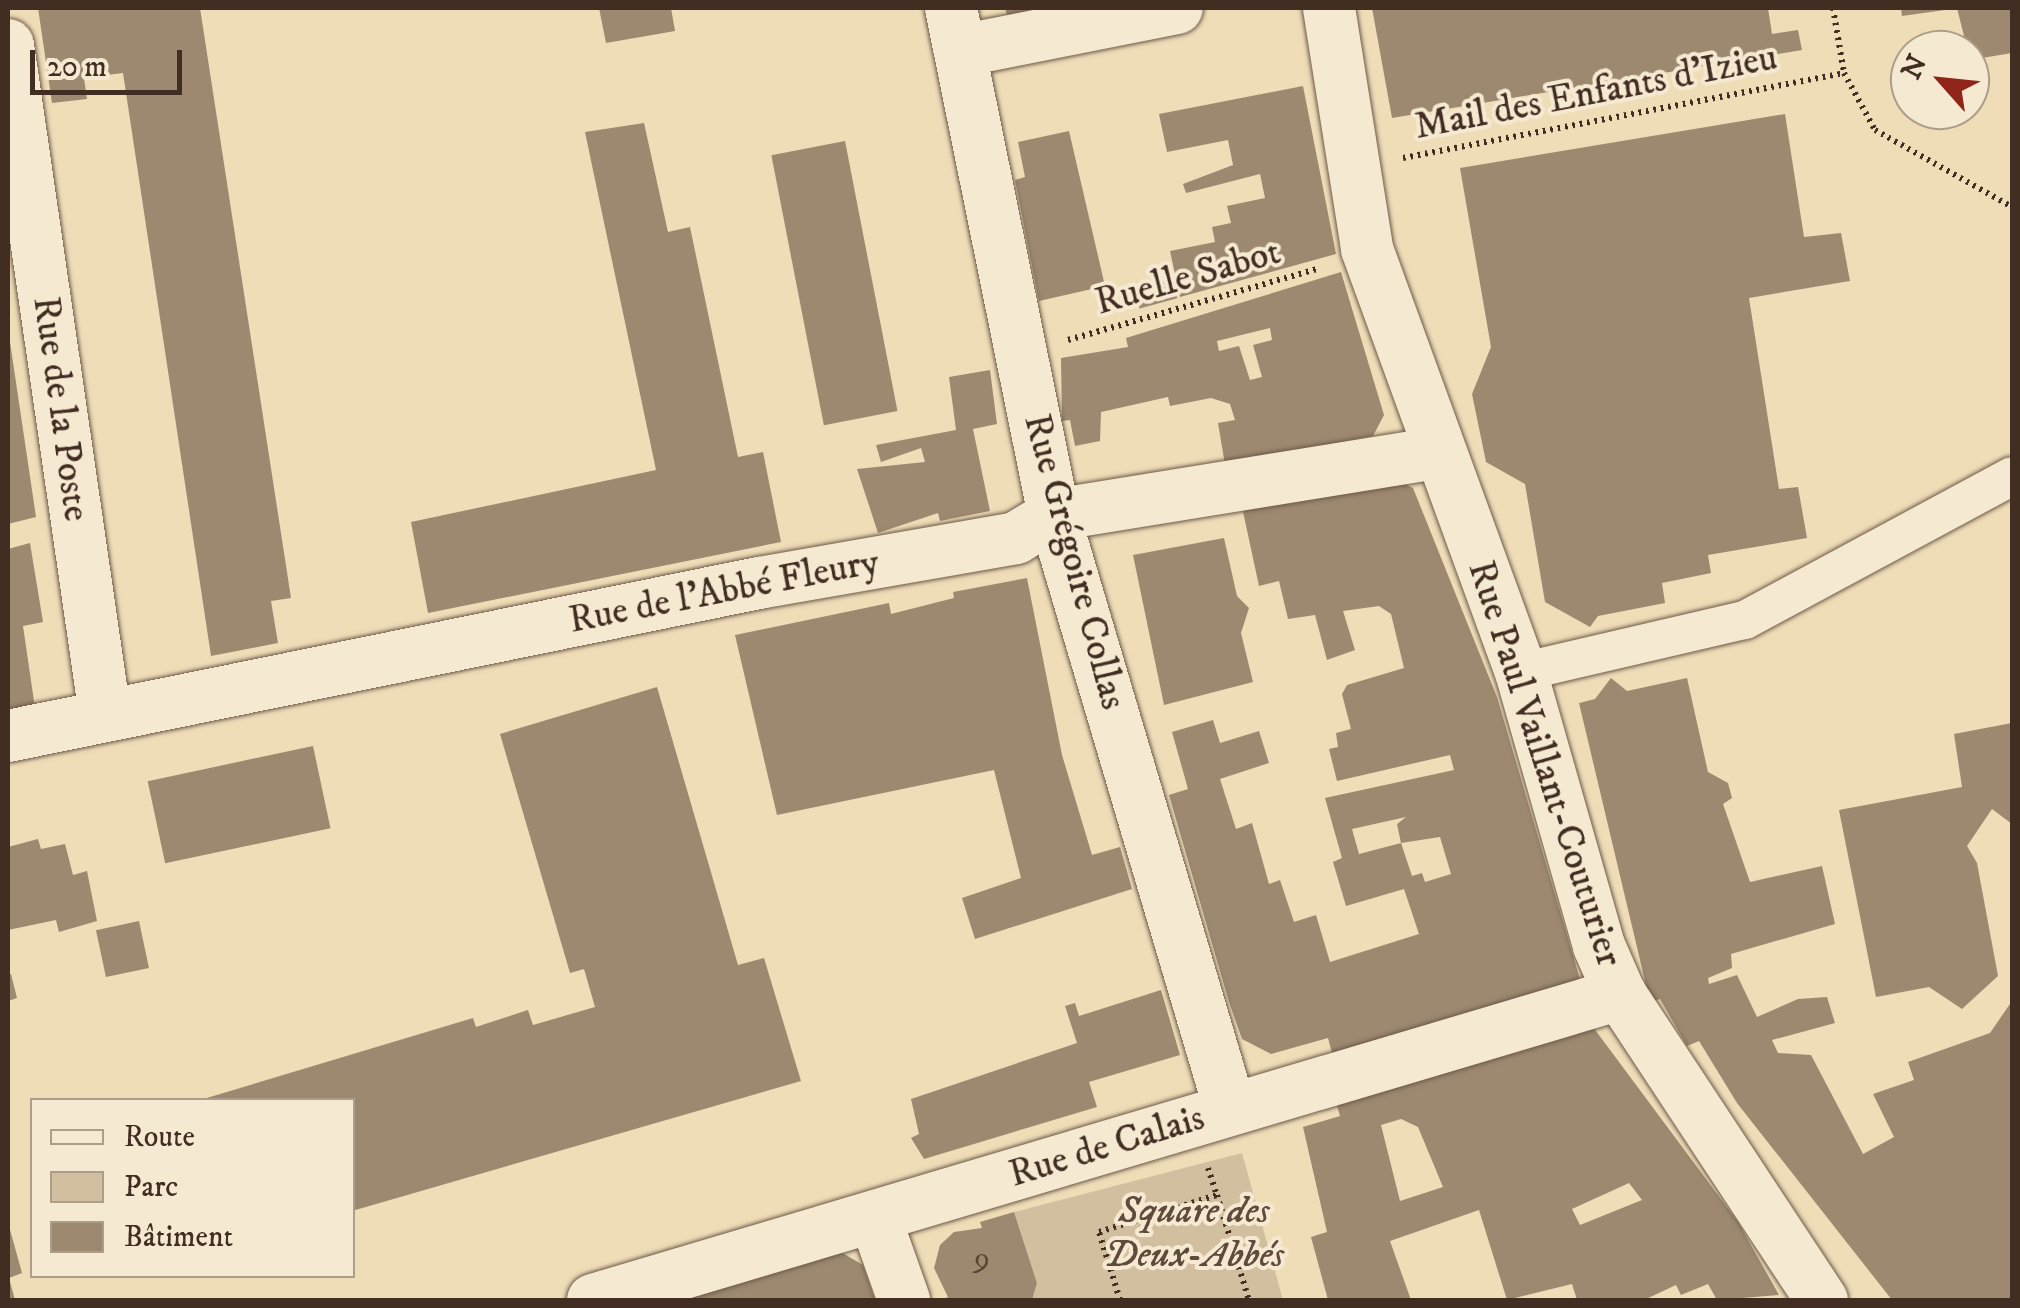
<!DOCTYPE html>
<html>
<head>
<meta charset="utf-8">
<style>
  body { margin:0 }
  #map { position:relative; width:2020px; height:1308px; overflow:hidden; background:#efddb8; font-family:"IM FELL DW Pica",serif }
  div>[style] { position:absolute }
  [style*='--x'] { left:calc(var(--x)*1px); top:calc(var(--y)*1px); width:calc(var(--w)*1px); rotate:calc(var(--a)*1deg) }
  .green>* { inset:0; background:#d2bf9f }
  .building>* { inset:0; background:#9c8970; transform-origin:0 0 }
  .path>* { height:6px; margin-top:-3px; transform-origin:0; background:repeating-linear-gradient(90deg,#422d23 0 2.5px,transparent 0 7.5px) }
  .roads { filter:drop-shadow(0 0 2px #6d5948) drop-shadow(0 0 2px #6d5948) }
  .pedestrian>* { height:38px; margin:-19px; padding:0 19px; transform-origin:19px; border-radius:19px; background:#f5e9d1 }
  .minor>* { height:52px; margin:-26px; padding:0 26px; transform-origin:26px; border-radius:26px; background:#f5e9d1 }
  span { translate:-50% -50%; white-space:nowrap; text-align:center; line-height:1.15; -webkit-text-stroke:8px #f5e9d1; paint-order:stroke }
  .number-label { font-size:32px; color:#584436 }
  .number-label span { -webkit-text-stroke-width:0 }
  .street-label { font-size:38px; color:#422d23 }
  .park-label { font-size:38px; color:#5f4a3c; font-style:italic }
  .frame { position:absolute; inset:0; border:10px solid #422d23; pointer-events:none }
  .legend { position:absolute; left:30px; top:1098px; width:325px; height:180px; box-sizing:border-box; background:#f5e9d1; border:2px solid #ad9e8b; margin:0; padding:12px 18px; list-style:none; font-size:30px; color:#422d23 }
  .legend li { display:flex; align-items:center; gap:20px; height:50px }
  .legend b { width:50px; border:2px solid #ad9e8b }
  .north { position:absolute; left:1890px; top:30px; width:100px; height:100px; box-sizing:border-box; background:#f5e9d1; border:2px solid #ad9e8b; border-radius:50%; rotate:297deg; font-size:28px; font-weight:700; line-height:40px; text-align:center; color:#422d23 }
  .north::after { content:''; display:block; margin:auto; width:35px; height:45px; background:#8f2418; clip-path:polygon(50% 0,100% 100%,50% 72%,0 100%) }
  .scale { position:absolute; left:30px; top:50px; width:152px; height:45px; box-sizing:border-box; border:5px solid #422d23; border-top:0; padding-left:12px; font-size:30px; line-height:35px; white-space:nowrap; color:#422d23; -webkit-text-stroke:8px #f5e9d1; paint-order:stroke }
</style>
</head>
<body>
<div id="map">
  <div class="green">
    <div style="clip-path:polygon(1242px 1153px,1283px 1300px,1032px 1300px,1037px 1283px,1014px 1212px)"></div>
  </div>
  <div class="building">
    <div style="clip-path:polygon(38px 8px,200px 8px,291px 598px,271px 601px,278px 643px,211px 656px,123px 73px,84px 78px,87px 99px,52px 103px)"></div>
    <div style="clip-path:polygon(599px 8px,671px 8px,675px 31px,606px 43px)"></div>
    <div style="clip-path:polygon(1005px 8px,1037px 8px,1037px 9px,1007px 15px)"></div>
    <div style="clip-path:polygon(1372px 8px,1768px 8px,1772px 34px,1798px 30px,1802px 50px,1392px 118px)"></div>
    <div style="clip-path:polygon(1901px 8px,1945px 8px,1945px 10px,1902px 16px)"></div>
    <div style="clip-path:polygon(1957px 8px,2012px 8px,2012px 53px,1970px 60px)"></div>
    <div style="clip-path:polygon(evenodd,1303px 86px,1336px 254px,1180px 297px,1170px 251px,1215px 242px,1212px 227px,1231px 223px,1227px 206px,1265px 198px,1260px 174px,1186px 193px,1183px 184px,1233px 165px,1228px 140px,1167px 152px,1159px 114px,1303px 86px,1252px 251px,1256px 266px,1227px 275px,1223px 258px,1252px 251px)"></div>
    <div style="clip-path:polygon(1785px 114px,1804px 237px,1841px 233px,1850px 281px,1749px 298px,1779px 489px,1798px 487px,1807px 538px,1708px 555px,1711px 573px,1662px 583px,1665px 603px,1598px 616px,1590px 627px,1545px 602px,1525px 484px,1486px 462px,1472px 394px,1491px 347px,1460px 168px)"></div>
    <div style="clip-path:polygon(644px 123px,668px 232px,690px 227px,738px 457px,763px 452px,781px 542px,428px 613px,411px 522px,656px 470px,585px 132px)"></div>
    <div style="clip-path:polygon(1069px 131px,1105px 286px,1039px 301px,1015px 180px,1025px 177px,1018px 142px)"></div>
    <div style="left:845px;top:141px;width:275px;height:75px;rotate:79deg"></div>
    <div style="clip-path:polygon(evenodd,1341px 272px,1384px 415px,1373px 436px,1225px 465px,1218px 423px,1235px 420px,1230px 404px,1211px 398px,1170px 406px,1168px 397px,1101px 412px,1100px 441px,1075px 446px,1070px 420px,1062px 421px,1061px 358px,1128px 347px,1126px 338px,1341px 272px,1270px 328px,1272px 340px,1253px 345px,1262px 377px,1250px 380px,1239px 346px,1219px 351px,1217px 341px,1270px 328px)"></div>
    <div style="left:1172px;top:279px;width:20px;height:39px;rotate:75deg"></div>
    <div style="clip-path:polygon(10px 342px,36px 517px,8px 524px,8px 343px)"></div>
    <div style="clip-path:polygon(990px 370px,997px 424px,973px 429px,990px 511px,940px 521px,938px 513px,878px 533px,857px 469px,925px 462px,921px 448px,881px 462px,876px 445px,956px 430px,949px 377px)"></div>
    <div style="clip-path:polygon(evenodd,1393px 477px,1413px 488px,1497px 697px,1581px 983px,1332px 1053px,1328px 1038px,1271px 1054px,1242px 1039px,1229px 1002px,1169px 795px,1188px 789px,1172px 732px,1213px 720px,1220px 743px,1259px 731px,1269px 763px,1220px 779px,1236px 829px,1252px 823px,1269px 884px,1280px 880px,1294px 922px,1316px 915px,1330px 962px,1419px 934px,1404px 889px,1346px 906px,1333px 862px,1342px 858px,1325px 798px,1454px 770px,1450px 755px,1337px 781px,1329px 749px,1338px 747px,1336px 733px,1351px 729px,1342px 694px,1347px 685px,1404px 668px,1391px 614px,1379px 606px,1343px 611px,1355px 650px,1327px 660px,1315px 615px,1288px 619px,1279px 581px,1259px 586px,1242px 507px,1393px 477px,1406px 817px,1397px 824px,1401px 843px,1359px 854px,1352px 829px,1406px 817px,1393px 477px,1440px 837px,1451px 874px,1425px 882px,1422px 873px,1412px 876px,1401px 843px,1440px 837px)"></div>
    <div style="clip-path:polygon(1224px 538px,1237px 596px,1249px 608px,1241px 633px,1253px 682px,1164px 705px,1133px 555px)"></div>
    <div style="clip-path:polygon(30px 543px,43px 622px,23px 626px,35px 708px,8px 714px,8px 549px)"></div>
    <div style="clip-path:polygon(1027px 578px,1062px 755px,1092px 855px,1120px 847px,1132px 889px,975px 939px,962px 898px,1021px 878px,994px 770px,777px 815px,735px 635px,889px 603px,891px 614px,954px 598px,953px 592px)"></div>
    <div style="clip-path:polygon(1611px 678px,1627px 691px,1687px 678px,1708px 772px,1728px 783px,1732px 798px,1723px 804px,1750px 882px,1822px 866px,1835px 924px,1731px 954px,1732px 968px,1708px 978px,1709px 984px,1737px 975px,1757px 1017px,1798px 999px,1827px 997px,1835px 1023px,1772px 1040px,1778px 1053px,1811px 1055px,1863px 1154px,1894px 1137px,1873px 1094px,1914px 1080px,1908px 1062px,1990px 1033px,2012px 1001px,2012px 1300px,1892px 1300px,1737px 1103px,1699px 1041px,1687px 1046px,1660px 999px,1650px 1002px,1579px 703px,1595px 699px)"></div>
    <div style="clip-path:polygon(657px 687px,738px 965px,764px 958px,801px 1081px,352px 1211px,352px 1100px,200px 1100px,473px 1018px,476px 1027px,528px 1010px,533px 1025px,595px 1007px,584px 969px,570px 973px,500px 734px)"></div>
    <div style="clip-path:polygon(2012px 723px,2012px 824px,1992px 809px,1967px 846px,1977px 863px,1998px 976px,1962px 1009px,1929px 987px,1876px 997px,1839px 810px,1962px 787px,1954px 734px)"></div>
    <div style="left:313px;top:746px;width:84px;height:169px;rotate:78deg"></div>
    <div style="clip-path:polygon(38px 839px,41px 849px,65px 844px,73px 875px,87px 871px,97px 921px,59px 932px,56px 920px,8px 930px,8px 847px)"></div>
    <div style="left:139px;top:921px;width:48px;height:44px;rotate:78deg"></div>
    <div style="clip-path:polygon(11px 974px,17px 998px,8px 1001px,8px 975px)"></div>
    <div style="clip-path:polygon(1161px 990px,1180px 1055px,1089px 1082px,1097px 1107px,924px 1159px,911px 1138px,919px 1134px,911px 1099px,1077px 1043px,1065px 1006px,1075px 1003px,1079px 1016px)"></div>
    <div style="clip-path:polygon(evenodd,1590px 1023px,1738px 1222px,1779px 1295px,1717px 1300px,1708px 1284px,1681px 1295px,1676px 1285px,1644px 1300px,1577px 1300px,1572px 1284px,1507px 1300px,1479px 1210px,1390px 1241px,1411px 1300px,1328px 1300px,1311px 1237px,1327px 1232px,1303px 1127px,1340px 1116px,1335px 1099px,1590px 1023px,1401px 1119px,1418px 1127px,1443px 1187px,1400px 1201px,1381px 1125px,1401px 1119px,1590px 1023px,1629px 1183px,1642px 1200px,1580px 1225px,1572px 1209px,1629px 1183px)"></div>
    <div style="clip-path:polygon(1014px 1212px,1037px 1283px,1032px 1300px,941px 1300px,948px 1297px,934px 1268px,940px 1245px,954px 1232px,982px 1228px,980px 1222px)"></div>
    <div style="clip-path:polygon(9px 1226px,22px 1273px,9px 1278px,15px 1300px,8px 1300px)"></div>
    <div style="clip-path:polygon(839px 1251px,863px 1265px,875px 1300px,683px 1300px)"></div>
  </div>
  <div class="path">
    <div style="--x:1833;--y:8;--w:66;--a:80.4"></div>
    <div style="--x:1844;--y:73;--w:65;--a:61.5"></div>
    <div style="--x:1875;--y:130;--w:157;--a:29.3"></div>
    <div style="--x:1403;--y:158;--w:449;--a:-10.9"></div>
    <div style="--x:1068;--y:340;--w:262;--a:-15.9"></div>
    <div style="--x:1208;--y:1168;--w:28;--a:72"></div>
    <div style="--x:1120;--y:1300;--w:71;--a:-107.2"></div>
    <div style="--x:1099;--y:1232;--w:124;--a:-17.4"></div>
    <div style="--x:1217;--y:1195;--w:110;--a:73.1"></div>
  </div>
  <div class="roads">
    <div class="pedestrian">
      <div style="--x:1521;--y:672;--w:230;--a:-13.1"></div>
      <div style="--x:1745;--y:620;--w:303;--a:-28.3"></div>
    </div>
    <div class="minor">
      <div style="--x:951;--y:8;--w:517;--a:78.52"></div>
      <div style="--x:1054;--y:515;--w:620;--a:73.5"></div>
      <div style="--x:1329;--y:8;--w:244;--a:81"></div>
      <div style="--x:1367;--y:249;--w:450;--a:70"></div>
      <div style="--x:1521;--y:672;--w:285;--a:74.1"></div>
      <div style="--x:1599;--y:946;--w:52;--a:66.4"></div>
      <div style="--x:1620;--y:994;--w:367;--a:56.6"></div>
      <div style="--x:8;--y:45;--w:677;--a:81.76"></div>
      <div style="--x:960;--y:51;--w:221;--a:-11.2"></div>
      <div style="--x:8;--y:736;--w:766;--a:-11.52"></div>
      <div style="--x:759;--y:583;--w:261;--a:-9.9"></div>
      <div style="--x:1016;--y:538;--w:44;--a:-31.2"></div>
      <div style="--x:1054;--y:515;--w:389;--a:-9.2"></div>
      <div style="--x:875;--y:1218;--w:87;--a:70.5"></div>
      <div style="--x:593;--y:1300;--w:1072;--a:-16.59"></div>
    </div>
  </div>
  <div class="number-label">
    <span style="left:982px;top:1258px">9</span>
  </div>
  <div class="street-label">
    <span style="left:1596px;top:93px;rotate:-11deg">Mail des Enfants d'Izieu</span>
    <span style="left:1188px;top:278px;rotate:-16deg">Ruelle Sabot</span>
    <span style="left:60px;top:409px;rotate:82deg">Rue de la Poste</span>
    <span style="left:1074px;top:562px;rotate:75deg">Rue Grégoire Collas</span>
    <span style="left:724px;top:592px;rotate:-11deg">Rue de l'Abbé Fleury</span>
    <span style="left:1544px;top:764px;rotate:72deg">Rue Paul Vaillant-Couturier</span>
    <span style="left:1107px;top:1147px;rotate:-17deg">Rue de Calais</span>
  </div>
  <div class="park-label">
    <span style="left:1194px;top:1234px">Square des<br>Deux-Abbés</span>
  </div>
  <div class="frame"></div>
  <ul class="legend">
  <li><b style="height:12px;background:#f5e9d1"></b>Route</li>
  <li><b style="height:28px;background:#d2bf9f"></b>Parc</li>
  <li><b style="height:28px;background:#9c8970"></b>Bâtiment</li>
  </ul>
  <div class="north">N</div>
  <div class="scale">20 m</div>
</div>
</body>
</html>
